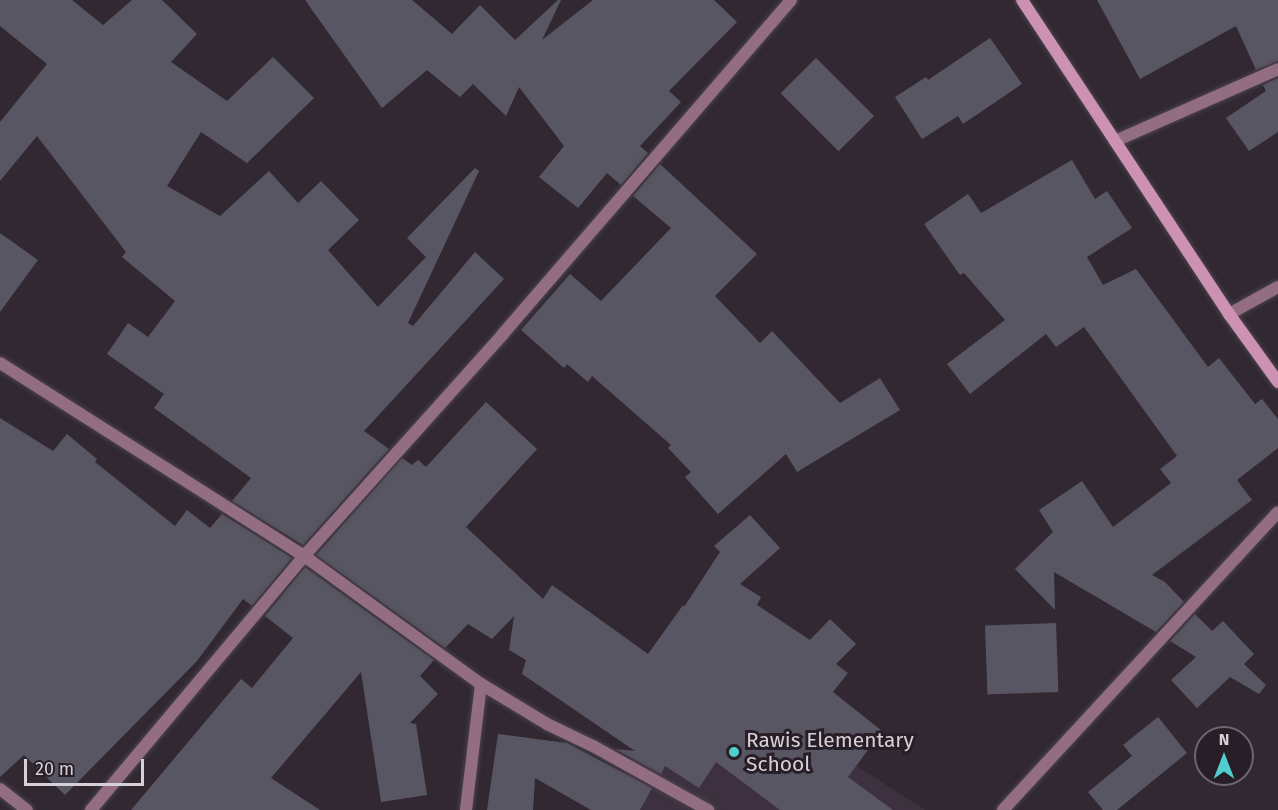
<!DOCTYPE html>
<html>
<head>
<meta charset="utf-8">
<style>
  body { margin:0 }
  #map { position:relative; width:1278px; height:810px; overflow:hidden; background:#312832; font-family:"Fira Sans",sans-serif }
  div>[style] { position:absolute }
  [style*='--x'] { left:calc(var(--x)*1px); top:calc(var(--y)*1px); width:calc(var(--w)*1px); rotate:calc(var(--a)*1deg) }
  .built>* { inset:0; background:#3d303f }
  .building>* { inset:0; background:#595664; transform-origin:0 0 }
  .roads { filter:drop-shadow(0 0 2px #4b434c) drop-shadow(0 0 2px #4b434c) }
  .minor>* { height:12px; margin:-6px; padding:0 6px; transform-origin:6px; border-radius:6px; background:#936d81 }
  .secondary>* { height:12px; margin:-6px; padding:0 6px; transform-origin:6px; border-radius:6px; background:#cd91b1 }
  .dots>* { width:16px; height:16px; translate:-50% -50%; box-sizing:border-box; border:3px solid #271e28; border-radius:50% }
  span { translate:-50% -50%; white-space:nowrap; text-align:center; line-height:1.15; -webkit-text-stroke:6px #271e28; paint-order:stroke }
  .poi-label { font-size:21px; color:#d6d0d7 }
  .left { translate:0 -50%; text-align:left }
  .north { position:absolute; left:1194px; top:726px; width:60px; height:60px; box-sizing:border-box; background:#271e28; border:2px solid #6d656e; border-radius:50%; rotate:0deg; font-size:16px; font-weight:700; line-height:24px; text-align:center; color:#d6d0d7 }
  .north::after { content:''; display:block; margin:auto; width:21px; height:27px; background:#52cdce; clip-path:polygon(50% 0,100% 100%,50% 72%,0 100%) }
  .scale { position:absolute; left:24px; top:759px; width:120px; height:27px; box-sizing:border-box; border:3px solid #d6d0d7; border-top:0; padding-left:8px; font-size:18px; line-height:21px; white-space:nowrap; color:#d6d0d7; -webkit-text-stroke:4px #271e28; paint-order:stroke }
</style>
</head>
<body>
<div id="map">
  <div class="built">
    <div style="clip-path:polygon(696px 662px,925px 810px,627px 810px,610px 798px,658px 706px)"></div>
  </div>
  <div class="building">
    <div style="clip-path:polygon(0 0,72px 0,103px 25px,132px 0,162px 0,197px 34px,171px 62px,227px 101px,273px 57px,314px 98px,247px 163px,201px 132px,167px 186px,220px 216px,269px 171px,298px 203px,321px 181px,359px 220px,328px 250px,378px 307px,426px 257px,407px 238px,475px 168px,479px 171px,408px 323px,413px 326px,475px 252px,504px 279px,364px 431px,389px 449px,303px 545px,232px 501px,251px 478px,154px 408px,164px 394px,107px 354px,128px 323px,148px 337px,175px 301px,122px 257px,126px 252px,37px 136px,0 181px,0 122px,47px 64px,0 26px)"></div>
    <div style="clip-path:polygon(305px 0,412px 0,452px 34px,480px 5px,515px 40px,558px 0,561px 0,542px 40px,593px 0,714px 0,737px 22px,669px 91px,681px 102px,640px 146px,648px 153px,621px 185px,607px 173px,578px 208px,539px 177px,564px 146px,519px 87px,506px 116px,473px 84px,460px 97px,427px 70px,382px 108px)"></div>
    <div style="clip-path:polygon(1097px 0,1278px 0,1278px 61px,1256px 70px,1236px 26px,1140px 79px)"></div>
    <div style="clip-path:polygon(990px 38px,1022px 84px,963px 124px,958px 116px,922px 139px,895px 97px,926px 77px,928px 80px)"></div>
    <div style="left:816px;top:58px;width:82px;height:50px;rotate:45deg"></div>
    <div style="clip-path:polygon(1278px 78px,1278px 132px,1249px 151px,1226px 118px,1266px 91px,1263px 85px)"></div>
    <div style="clip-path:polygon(1072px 160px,1095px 199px,1107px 191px,1132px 228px,1087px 257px,1103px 285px,1136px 269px,1208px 367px,1219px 358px,1255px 404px,1262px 399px,1278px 419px,1278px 448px,1237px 480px,1252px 500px,1152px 575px,1165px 582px,1184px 602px,1156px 632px,1054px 572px,1055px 610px,1015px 569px,1053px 532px,1039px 510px,1082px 481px,1113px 527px,1171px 483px,1160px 469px,1177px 456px,1084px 327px,1056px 347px,1046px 334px,970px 394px,947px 364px,1005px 320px,964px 273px,960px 275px,924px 224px,968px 194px,981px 213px)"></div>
    <div style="clip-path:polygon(660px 164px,757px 254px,715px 296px,760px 343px,772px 331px,840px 403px,880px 378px,900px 410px,797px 472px,786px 454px,718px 514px,685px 477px,691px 472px,668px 448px,671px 445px,592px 376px,588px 382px,567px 364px,564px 368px,521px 330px,570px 274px,601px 301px,671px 228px,633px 196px)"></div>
    <div style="clip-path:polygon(0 233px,38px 260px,0 312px)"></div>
    <div style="clip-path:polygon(486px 402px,537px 449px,466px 527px,543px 599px,552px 585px,648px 654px,683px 605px,684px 607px,720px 552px,714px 546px,750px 515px,780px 548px,740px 584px,761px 597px,757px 605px,810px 640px,830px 619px,856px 644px,836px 664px,848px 673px,833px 692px,882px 731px,848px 777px,893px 810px,780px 810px,716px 762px,699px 788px,665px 766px,661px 774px,615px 749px,635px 751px,522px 674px,526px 660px,509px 650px,514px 616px,492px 639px,468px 624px,445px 648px,316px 555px,402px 458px,412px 465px,418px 460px,426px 467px)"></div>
    <div style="clip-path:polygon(0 418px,53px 451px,67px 434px,97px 459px,95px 462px,175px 526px,187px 510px,210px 528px,222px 514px,292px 558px,252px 606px,243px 599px,197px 661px,65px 795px,24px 755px,0 777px)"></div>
    <div style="clip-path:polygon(305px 567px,434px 660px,420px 676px,438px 694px,410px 723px,416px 724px,427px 795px,381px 802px,361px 672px,271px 778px,320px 810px,131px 810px,241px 679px,252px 688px,293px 638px,265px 616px)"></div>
    <div style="clip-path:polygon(1195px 614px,1212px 631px,1223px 621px,1254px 654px,1244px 664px,1266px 685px,1259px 694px,1230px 677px,1197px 708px,1171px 680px,1196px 657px,1170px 641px)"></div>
    <div style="left:1056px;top:623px;width:69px;height:71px;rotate:88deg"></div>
    <div style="clip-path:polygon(1158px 717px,1187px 753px,1117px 810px,1103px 810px,1088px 792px,1132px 756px,1123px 745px)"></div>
    <div style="clip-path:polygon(498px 734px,567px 743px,652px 788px,640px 810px,591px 810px,535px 778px,533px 810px,487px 810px)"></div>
  </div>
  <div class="roads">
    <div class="minor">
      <div style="--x:1115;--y:141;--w:178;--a:-23.8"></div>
      <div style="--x:1229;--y:314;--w:56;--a:-28.9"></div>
      <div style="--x:0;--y:363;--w:360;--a:32.4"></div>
      <div style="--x:304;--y:556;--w:218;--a:35.9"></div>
      <div style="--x:481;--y:684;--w:127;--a:96.8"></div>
      <div style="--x:481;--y:684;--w:77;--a:31.2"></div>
      <div style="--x:547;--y:724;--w:51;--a:25.6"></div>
      <div style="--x:593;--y:746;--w:132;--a:29.1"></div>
      <div style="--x:0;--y:789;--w:34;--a:38"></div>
      <div style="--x:91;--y:810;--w:331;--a:-50"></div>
      <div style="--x:304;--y:556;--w:297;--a:-48.1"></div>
      <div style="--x:502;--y:335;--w:442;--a:-49.2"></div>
      <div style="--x:1003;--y:810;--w:405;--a:-47.3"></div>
    </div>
    <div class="secondary">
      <div style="--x:1022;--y:0;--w:376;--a:56.6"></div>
      <div style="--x:1229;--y:314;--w:84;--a:54.2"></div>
    </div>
  </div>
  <div class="dots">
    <div style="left:734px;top:752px;background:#52cdce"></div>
  </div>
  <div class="poi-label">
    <span class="left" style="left:746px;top:752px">Rawis Elementary<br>School</span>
  </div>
  <div class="north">N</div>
  <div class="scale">20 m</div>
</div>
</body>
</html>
